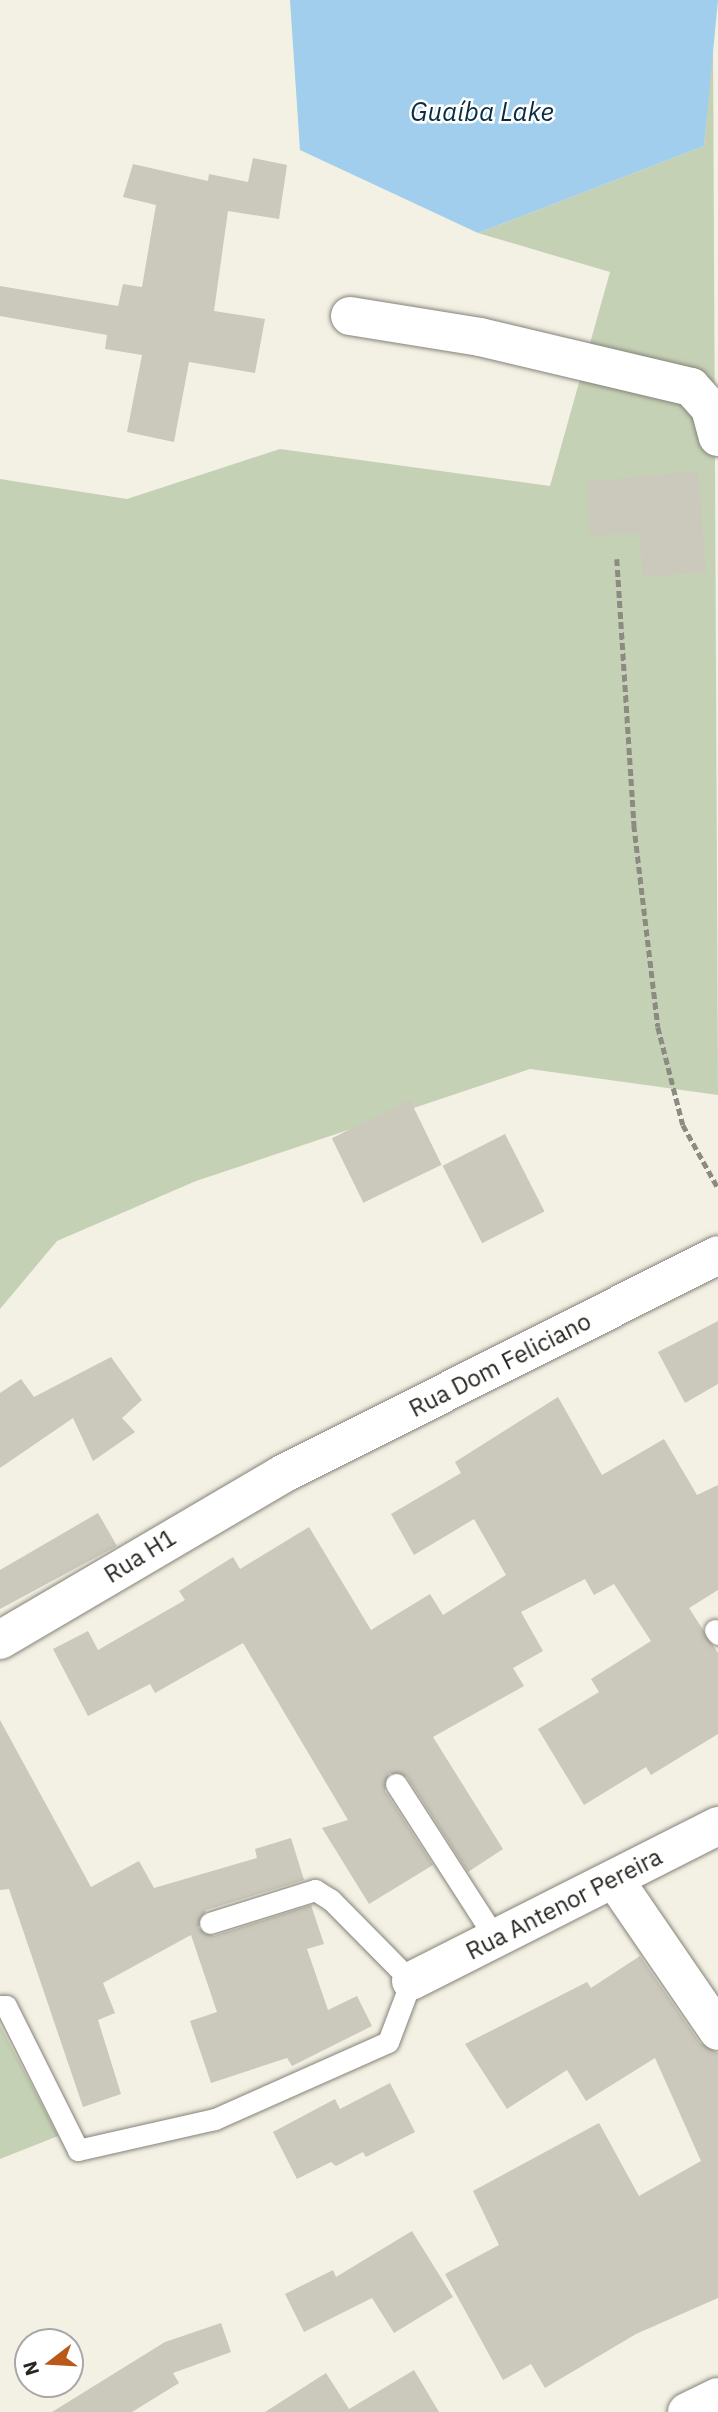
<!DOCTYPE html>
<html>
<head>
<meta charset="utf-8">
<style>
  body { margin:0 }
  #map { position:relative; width:718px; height:2412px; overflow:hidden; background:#f3f0e4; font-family:"IBM Plex Sans",sans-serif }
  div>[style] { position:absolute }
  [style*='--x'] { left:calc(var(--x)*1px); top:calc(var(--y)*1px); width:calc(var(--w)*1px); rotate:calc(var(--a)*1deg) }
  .green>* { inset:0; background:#c5d1b5 }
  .water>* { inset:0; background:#a0ceec }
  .building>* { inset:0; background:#cbc8bc; transform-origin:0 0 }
  .path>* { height:4.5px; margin-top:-2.25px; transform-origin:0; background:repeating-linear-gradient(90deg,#8c8a81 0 7px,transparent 0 10.5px) }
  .roads { filter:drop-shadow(0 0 2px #858378) drop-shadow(0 0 2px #858378) }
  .service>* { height:21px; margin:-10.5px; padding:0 10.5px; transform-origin:10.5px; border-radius:10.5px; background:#fff }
  .minor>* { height:38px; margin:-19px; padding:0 19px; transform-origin:19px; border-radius:19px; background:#fff }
  .tertiary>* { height:38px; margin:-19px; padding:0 19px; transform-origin:19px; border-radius:19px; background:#fff }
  span { translate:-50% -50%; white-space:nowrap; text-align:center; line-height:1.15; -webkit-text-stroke:5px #fff; paint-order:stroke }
  .street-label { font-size:24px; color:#272621 }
  .water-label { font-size:26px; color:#072d42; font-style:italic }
  .north { position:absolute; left:14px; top:2328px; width:70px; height:70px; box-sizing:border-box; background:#fff; border:2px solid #a9a8a6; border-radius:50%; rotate:253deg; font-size:19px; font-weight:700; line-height:28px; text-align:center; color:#272621 }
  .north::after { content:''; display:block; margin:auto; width:24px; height:32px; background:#b95819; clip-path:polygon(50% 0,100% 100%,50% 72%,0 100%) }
</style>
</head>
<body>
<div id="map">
  <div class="green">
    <div style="clip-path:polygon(713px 40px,718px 1095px,530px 1069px,196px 1181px,57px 1241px,0 1309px,0 479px,127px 499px,280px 449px,550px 486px,610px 272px,478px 233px,704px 146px)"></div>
    <div style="clip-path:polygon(0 2025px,58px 2136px,0 2159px)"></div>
  </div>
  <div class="water">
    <div style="clip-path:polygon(290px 0,718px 0,704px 146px,478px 233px,300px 150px)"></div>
  </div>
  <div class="building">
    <div style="clip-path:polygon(253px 158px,287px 165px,279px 219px,228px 211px,214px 311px,265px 319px,255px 373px,189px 362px,174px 442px,127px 432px,142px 355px,105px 349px,107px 335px,0 316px,0 286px,118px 306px,123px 284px,142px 287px,156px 205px,123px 197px,133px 164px,208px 181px,209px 174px,248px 182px)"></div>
    <div style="clip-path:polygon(698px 471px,706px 572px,643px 577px,639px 534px,589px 535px,588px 482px)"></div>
    <div style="left:410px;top:1100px;width:72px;height:87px;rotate:64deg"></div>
    <div style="left:505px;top:1134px;width:87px;height:70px;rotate:63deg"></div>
    <div style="clip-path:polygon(718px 1321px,718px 1384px,685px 1403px,658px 1352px)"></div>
    <div style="clip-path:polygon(111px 1357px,142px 1400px,122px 1418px,135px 1432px,93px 1461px,73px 1418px,0 1468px,0 1393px,21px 1379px,34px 1397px)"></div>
    <div style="clip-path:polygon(558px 1397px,602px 1475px,664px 1439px,697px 1495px,718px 1485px,718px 1590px,689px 1608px,718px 1653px,718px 1734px,651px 1775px,646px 1767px,584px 1805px,538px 1729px,599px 1692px,591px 1679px,651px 1641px,614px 1584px,594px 1595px,585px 1579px,521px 1612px,543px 1651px,513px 1668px,524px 1686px,433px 1737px,503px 1849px,468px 1872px,407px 1777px,389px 1773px,385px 1791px,433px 1865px,369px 1904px,322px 1828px,348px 1820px,243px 1643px,155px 1693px,150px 1684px,88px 1716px,53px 1649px,88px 1631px,98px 1650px,185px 1600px,179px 1591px,233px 1557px,240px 1569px,309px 1527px,371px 1630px,430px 1594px,443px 1615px,506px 1575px,474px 1519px,414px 1555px,391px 1514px,461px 1473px,455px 1462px)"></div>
    <div style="clip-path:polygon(98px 1513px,117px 1546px,0 1609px,0 1570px)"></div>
    <div style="clip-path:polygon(0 1720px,91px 1887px,139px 1861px,154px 1888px,257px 1858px,255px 1849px,291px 1838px,304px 1880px,206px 1910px,198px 1928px,214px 1936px,311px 1905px,324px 1944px,307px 1949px,328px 2010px,357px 1996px,372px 2026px,292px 2066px,287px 2058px,211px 2083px,190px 2021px,217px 2012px,191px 1935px,103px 1983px,115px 2013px,98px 2020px,121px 2094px,83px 2107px,9px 1889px,0 1890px)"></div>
    <div style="clip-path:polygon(640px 1956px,700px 2043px,718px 2053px,718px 2298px,636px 2334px,545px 2388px,531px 2364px,503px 2380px,445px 2274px,499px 2245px,473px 2191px,599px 2123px,639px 2196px,701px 2161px,655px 2058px,586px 2101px,567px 2070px,507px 2109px,465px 2044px,587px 1982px,591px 1988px)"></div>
    <div style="clip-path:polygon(390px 2083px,415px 2132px,366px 2157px,363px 2152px,336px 2166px,331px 2162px,297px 2179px,273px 2132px,335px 2099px,340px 2109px)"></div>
    <div style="clip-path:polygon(412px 2231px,453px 2297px,394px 2333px,372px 2298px,304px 2332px,285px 2294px,333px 2270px,336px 2277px)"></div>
    <div style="clip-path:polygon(221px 2323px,231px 2352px,173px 2373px,179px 2383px,132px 2412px,52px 2412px,165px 2342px)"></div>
    <div style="clip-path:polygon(414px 2370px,439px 2412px,265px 2412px,326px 2373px,349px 2409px)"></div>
  </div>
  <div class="path">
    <div style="--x:617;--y:559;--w:267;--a:86.3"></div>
    <div style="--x:634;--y:825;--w:203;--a:83.2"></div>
    <div style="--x:658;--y:1027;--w:101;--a:75.7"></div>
    <div style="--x:683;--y:1125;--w:72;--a:60.9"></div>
  </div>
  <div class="roads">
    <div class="service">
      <div style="--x:715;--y:1630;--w:5;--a:53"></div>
      <div style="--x:396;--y:1784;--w:184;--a:57.2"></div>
      <div style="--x:0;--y:2006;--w:6;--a:0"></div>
      <div style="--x:6;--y:2006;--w:161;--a:63.4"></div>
      <div style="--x:78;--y:2150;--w:140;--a:-12.8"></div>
      <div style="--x:215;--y:2119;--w:189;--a:-24"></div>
      <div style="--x:388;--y:2042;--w:65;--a:-69.3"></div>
      <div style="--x:411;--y:1981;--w:114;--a:-134.6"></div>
      <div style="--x:331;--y:1900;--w:19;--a:-148"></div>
      <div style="--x:315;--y:1890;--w:110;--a:162.6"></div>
    </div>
    <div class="minor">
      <div style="--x:350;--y:316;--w:132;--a:9.2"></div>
      <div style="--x:480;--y:337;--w:217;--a:13.3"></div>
      <div style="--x:691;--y:387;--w:28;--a:48"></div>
      <div style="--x:710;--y:408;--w:30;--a:75"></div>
      <div style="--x:0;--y:1640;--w:326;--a:-30.4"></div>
      <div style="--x:281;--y:1475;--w:489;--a:-26.7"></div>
      <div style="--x:614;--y:1879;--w:184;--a:55.6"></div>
      <div style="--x:411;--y:1981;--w:344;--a:-26.8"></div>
    </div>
    <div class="tertiary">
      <div style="--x:687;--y:2412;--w:34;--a:-26"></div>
    </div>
  </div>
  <div class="street-label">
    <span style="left:500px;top:1365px;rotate:-27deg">Rua Dom Feliciano</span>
    <span style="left:140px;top:1556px;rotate:-32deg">Rua H1</span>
    <span style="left:564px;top:1904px;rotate:-27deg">Rua Antenor Pereira</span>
  </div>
  <div class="water-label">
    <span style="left:482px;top:112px">Guaíba Lake</span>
  </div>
  <div class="north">N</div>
</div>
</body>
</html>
